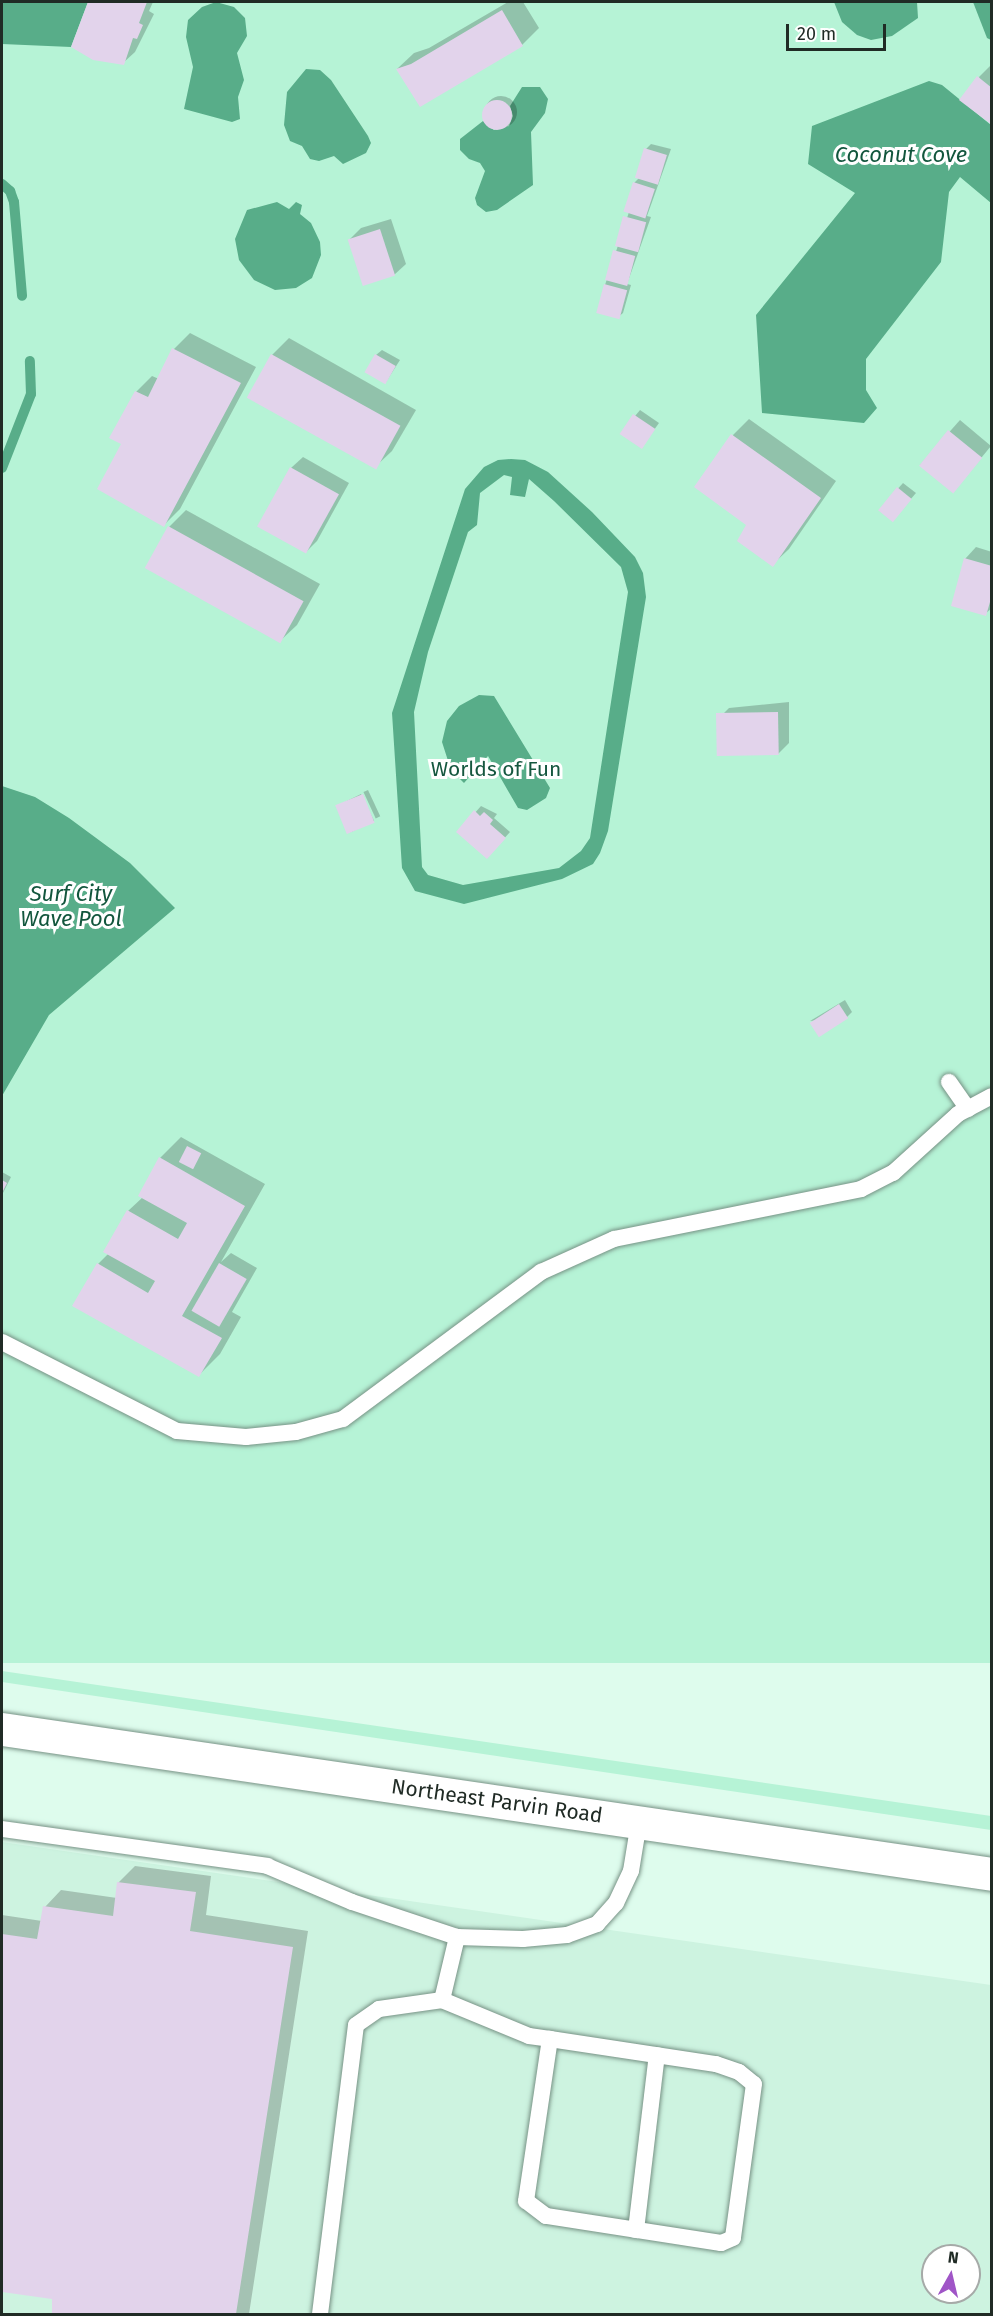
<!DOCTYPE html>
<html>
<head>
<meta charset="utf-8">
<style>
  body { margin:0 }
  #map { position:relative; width:993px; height:2316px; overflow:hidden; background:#defced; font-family:"Fira Sans",sans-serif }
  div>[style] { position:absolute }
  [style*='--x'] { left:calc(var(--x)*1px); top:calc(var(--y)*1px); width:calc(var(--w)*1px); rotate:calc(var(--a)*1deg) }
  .built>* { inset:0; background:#cdf3e0 }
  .green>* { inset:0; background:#b6f3d6; transform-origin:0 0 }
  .water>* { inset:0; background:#58ad89 }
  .shadow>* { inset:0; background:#0003; transform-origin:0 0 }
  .round { border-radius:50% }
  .stream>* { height:10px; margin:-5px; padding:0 5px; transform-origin:5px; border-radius:5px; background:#58ad89 }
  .building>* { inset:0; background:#e2d3eb; transform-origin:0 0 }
  .roads { filter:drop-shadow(0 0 2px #779285) drop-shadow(0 0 2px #779285) }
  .service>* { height:16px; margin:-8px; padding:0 8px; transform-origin:8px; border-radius:8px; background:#fff }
  .tertiary>* { height:33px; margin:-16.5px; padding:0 16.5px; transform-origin:16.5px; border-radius:16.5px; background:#fff }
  span { translate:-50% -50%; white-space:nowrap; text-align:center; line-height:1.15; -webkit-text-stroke:6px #fff; paint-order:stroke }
  .park-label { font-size:21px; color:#15573f }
  .street-label { font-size:21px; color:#202b25 }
  .water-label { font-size:22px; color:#12563d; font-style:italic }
  .frame { position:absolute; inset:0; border:3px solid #202b25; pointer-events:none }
  .north { position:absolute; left:921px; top:2244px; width:60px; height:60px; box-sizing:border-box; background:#fff; border:2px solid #a6aaa8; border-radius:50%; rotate:8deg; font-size:16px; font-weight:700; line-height:24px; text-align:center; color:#202b25 }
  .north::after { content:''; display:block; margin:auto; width:21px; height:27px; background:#a055c7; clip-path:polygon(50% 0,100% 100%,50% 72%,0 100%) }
  .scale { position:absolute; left:786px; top:24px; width:100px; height:27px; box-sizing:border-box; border:3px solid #202b25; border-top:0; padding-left:8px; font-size:18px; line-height:21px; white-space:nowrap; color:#202b25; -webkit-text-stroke:4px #fff; paint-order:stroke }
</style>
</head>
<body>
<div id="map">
  <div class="built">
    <div style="clip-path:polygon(evenodd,2px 1842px,991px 1985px,991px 2314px,2px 2314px,2px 1842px,933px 2256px,969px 2256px,969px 2292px,933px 2292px,933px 2256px)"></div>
  </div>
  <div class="green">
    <div style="left:2px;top:2px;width:989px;height:1661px"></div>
    <div style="clip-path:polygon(2px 1671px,991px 1816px,991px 1830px,2px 1682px)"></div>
  </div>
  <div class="water">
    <div style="clip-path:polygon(2px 2px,88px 2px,71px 47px,2px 44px)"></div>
    <div style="clip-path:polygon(216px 2px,234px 7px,245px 18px,247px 36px,237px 53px,244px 80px,238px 97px,240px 119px,232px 122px,184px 109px,193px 67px,186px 37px,188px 20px,202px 7px)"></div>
    <div style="clip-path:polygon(834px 2px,917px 2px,918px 18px,892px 36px,871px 40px,857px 35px,842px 22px)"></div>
    <div style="clip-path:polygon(973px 2px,991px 2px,991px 40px,987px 38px)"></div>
    <div style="clip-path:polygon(306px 69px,320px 70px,331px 80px,368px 136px,371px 143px,366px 153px,343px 164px,334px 156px,319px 161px,310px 159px,302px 146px,290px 141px,284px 125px,287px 92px)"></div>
    <div style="clip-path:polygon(929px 81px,942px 85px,991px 125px,991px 203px,960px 177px,949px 192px,941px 262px,866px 359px,866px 390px,877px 408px,864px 423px,762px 413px,756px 315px,855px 193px,808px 164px,812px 126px)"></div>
    <div style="clip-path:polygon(522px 87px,540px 87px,548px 99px,545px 113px,531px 132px,533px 185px,497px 210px,486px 212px,477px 205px,475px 198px,485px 171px,480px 163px,469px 159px,460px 150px,460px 139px,483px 121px,494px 130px,509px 126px,513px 116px,510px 106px)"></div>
    <div style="clip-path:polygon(277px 202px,289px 209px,296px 202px,302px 205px,300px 214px,311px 223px,320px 242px,321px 255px,312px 278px,296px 288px,275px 290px,254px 280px,239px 260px,235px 239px,247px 210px)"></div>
    <div style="clip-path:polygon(evenodd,511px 459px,525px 460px,548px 472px,592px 512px,635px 557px,643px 573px,646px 597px,608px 831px,600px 853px,593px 864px,562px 879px,464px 904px,415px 891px,402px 868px,392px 713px,465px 489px,484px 467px,498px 460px,511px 459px,504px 475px,512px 477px,510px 495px,525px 497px,529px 479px,554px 501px,621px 567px,628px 592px,590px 838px,581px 851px,559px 868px,463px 885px,428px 875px,422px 867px,414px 712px,428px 652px,468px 532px,477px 525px,480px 493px,504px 475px)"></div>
    <div style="clip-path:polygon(479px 695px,494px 696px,550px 788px,546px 798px,527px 810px,518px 808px,488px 756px,464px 783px,451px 770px,442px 742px,447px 721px,459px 706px)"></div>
    <div style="clip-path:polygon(2px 786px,35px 797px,69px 818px,130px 863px,175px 908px,49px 1015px,2px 1096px)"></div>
  </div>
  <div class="shadow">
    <div style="clip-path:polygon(89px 2px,153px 2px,149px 11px,154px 14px,135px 52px,123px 63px,73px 47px)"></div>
    <div style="clip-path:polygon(508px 2px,523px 2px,539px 28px,522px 45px,421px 105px,397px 69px,414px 53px,429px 48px)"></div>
    <div style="clip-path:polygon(990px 66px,992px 68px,992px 123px,979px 77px)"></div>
    <div class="round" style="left:485px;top:96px;width:32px;height:32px"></div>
    <div style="clip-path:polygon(651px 144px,671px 149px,647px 216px,651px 217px,627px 284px,631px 285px,623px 313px,617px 318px,605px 285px,629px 212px,634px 183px,640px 177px,646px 149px)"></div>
    <div style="clip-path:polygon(391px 219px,406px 264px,394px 275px,350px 239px,361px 228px)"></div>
    <div style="clip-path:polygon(190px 333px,256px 367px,180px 509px,164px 525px,123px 444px,136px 392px,152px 376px,159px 379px,174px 349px)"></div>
    <div style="clip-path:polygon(289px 338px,416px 410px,392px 451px,375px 467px,272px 355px)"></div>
    <div style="clip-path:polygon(382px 350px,400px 360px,386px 382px,376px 355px)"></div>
    <div style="clip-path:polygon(640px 410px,659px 423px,646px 441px,621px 433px)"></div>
    <div style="clip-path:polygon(749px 419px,836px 481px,789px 549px,772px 565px,748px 525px,733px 435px)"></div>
    <div style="clip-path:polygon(960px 420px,991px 446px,963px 480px,920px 465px)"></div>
    <div style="clip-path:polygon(303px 457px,349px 483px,317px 541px,306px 552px,291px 468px)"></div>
    <div style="clip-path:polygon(903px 483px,916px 493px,897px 515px,879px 510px)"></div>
    <div style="clip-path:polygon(186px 510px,320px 584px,297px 625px,280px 641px,169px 527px)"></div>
    <div style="clip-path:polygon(976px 547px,992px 552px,992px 608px,985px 614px,965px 559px)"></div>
    <div style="clip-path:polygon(789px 702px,789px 743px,778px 754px,718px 719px,729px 708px)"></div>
    <div style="left:368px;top:790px;width:29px;height:5px;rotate:65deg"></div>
    <div style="left:361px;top:794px;width:30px;height:26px;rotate:64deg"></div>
    <div style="clip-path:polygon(481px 806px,497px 814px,494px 818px,510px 832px,492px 852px,458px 832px)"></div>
    <div style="clip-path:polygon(845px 1000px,852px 1012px,847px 1017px,810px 1021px)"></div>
    <div style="clip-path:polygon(181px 1137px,265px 1184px,221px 1262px,231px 1253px,257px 1268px,232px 1312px,241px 1317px,220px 1354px,199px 1375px,98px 1264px,109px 1253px,128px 1211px,143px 1197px,160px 1158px)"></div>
    <div style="clip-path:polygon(2px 1172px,11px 1177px,2px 1195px)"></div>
    <div style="clip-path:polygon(135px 1866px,211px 1876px,206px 1915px,308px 1931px,249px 2314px,54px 2314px,53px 2297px,2px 2291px,2px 1915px,42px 1921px,45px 1907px,61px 1890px,117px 1898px,118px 1883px)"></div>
  </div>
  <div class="stream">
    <div style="--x:2;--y:184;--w:11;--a:41"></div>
    <div style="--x:10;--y:191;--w:12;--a:70"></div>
    <div style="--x:14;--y:202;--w:94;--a:85.1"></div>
    <div style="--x:2;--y:468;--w:79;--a:-68.6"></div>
    <div style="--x:31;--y:394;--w:33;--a:-92"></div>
  </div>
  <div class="building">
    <div style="clip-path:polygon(88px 2px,147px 2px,139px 23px,143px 25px,137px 39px,133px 38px,124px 65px,93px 60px,71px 47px)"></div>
    <div style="clip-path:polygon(502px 10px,523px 46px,420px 107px,396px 69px,411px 64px)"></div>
    <div style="clip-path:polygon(977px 76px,992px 88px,992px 125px,959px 100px)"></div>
    <div class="round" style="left:482px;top:100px;width:30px;height:30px"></div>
    <div style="left:644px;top:148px;width:24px;height:31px;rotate:17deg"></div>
    <div style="left:633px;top:182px;width:23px;height:31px;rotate:18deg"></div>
    <div style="left:623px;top:216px;width:24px;height:31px;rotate:15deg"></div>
    <div style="left:380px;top:229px;width:49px;height:34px;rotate:72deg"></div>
    <div style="left:613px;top:250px;width:23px;height:31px;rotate:15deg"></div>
    <div style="left:604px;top:284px;width:24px;height:30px;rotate:15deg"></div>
    <div style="clip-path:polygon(172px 348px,241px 383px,164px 527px,97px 489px,121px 444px,109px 438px,135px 391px,148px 397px)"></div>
    <div style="left:271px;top:354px;width:148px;height:50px;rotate:29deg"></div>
    <div style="left:375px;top:354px;width:24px;height:21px;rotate:30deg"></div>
    <div style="left:633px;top:414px;width:27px;height:24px;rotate:34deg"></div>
    <div style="left:948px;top:430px;width:44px;height:46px;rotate:39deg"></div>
    <div style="clip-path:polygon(731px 434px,821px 498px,773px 567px,737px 541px,746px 525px,694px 487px)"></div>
    <div style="left:290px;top:467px;width:56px;height:68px;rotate:29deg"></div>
    <div style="left:897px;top:487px;width:19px;height:30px;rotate:39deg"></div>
    <div style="left:168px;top:526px;width:155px;height:48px;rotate:29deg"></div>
    <div style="clip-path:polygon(964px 558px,992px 566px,992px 595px,986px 616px,951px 606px)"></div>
    <div style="left:778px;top:712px;width:43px;height:62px;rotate:89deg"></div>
    <div style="left:363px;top:794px;width:31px;height:30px;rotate:68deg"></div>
    <div style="clip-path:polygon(474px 810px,480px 816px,484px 812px,493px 820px,490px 824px,506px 838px,487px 859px,456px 832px)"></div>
    <div style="left:839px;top:1004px;width:17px;height:35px;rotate:57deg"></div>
    <div style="left:187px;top:1146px;width:16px;height:18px;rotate:27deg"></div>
    <div style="clip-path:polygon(159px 1157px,245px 1206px,182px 1316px,222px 1338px,199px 1377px,72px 1306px,97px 1263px,148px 1293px,155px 1281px,103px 1252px,127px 1210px,178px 1239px,187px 1223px,138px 1196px)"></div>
    <div style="clip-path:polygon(2px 1180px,7px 1183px,2px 1193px)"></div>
    <div style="left:219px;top:1263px;width:32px;height:55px;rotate:30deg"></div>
    <div style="clip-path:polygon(117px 1882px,196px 1892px,190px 1931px,293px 1947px,236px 2314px,52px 2314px,52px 2299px,2px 2292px,2px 1934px,37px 1939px,43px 1906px,113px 1916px)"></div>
  </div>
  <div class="roads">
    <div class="service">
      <div style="--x:949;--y:1082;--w:33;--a:55"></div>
      <div style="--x:2;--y:1342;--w:196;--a:27"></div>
      <div style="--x:177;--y:1431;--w:69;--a:5"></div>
      <div style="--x:246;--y:1437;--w:50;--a:-5.7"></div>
      <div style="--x:296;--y:1432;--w:49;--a:-15.5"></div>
      <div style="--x:343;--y:1419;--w:247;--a:-36.6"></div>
      <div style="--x:541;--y:1272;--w:80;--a:-24.3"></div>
      <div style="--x:614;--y:1239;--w:252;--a:-11.4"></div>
      <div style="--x:861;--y:1189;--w:36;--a:-27"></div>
      <div style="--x:893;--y:1173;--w:88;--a:-42.2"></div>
      <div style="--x:958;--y:1114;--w:38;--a:-28"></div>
      <div style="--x:2;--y:1829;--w:268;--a:7.9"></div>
      <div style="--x:267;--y:1866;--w:92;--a:23"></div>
      <div style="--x:352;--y:1902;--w:111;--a:18.4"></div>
      <div style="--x:457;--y:1937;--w:66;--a:1.7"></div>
      <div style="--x:523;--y:1939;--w:44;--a:-5.2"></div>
      <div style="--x:567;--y:1935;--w:32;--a:-20"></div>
      <div style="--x:597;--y:1924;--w:28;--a:-48"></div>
      <div style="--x:616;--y:1903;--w:35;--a:-65"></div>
      <div style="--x:631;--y:1871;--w:50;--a:-80.7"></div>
      <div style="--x:442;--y:2000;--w:94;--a:22.5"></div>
      <div style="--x:529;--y:2036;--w:21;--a:8"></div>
      <div style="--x:550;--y:2039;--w:168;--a:8.6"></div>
      <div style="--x:716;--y:2064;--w:24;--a:19"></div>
      <div style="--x:739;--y:2072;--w:19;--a:39"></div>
      <div style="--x:754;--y:2084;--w:155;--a:97.8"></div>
      <div style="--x:733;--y:2238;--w:13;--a:157"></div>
      <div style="--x:721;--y:2243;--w:177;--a:-171.2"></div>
      <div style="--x:546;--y:2216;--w:25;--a:-143"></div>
      <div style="--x:526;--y:2201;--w:164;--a:-81.6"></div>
      <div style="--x:636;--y:2230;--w:176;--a:-83.2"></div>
      <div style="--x:320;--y:2314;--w:291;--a:-82.9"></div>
      <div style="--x:356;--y:2025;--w:28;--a:-35"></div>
      <div style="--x:379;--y:2009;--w:64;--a:-8.1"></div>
      <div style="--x:442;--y:2000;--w:65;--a:-76.6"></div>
    </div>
    <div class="tertiary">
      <div style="--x:2;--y:1729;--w:1001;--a:8.33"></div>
    </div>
  </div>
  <div class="park-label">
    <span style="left:496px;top:769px">Worlds of Fun</span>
  </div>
  <div class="street-label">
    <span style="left:497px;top:1801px;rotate:8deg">Northeast Parvin Road</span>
  </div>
  <div class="water-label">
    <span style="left:901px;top:155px">Coconut Cove</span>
    <span style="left:71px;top:906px">Surf City<br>Wave Pool</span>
  </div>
  <div class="frame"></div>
  <div class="north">N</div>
  <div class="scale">20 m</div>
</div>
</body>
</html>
